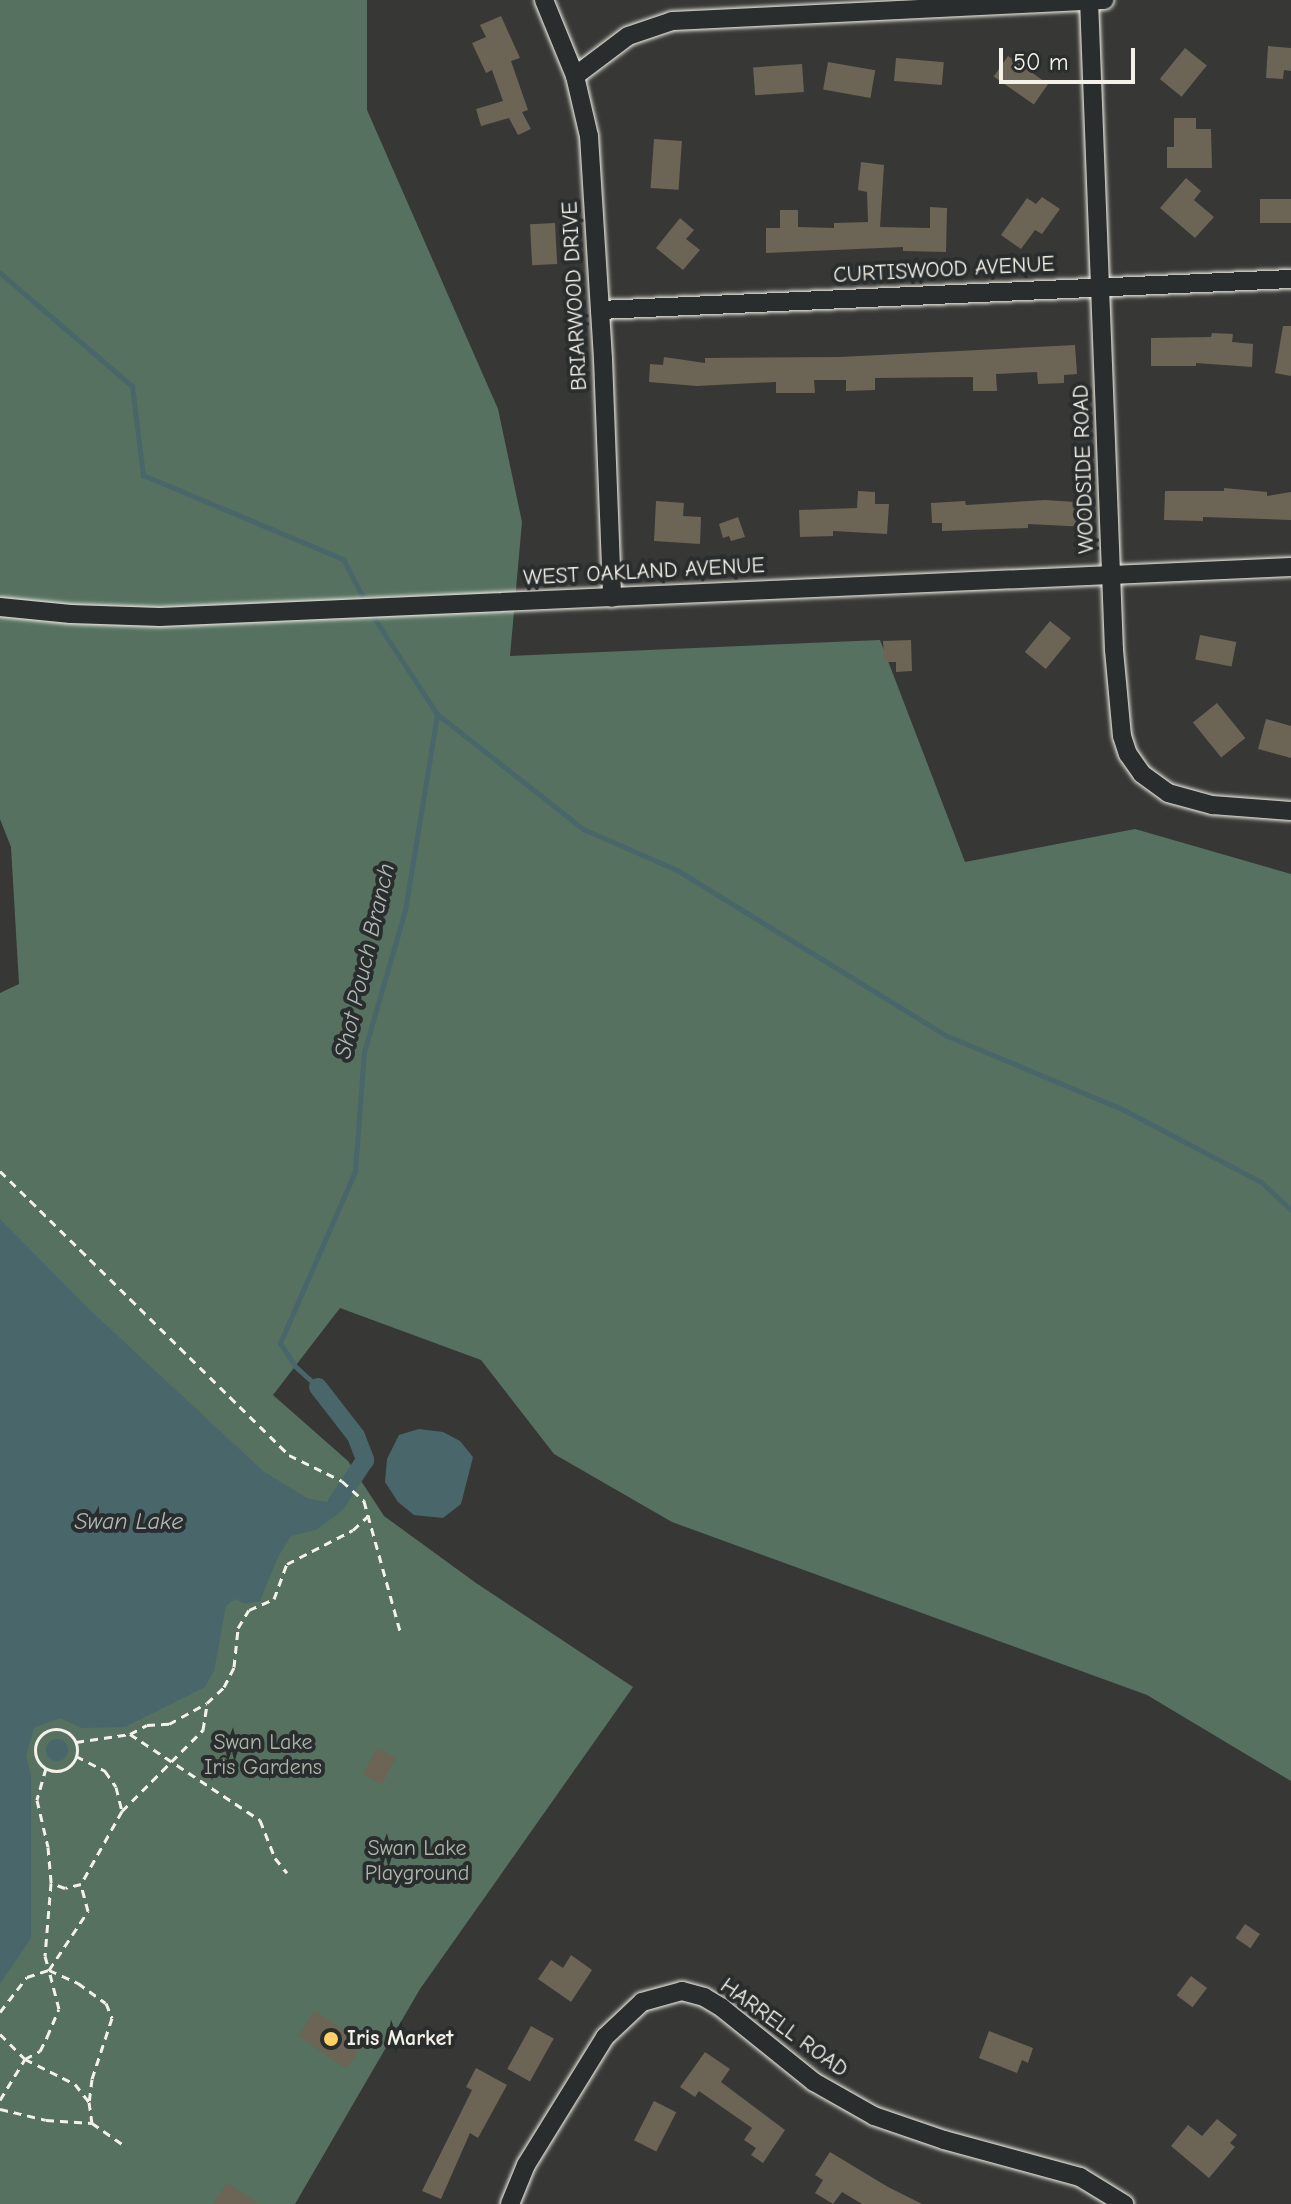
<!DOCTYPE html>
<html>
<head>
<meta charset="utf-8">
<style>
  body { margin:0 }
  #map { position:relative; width:1291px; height:2204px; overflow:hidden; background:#373836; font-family:"Comic Neue",sans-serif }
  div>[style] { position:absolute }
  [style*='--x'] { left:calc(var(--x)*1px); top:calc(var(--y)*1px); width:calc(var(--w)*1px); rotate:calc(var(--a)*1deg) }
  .green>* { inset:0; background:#567160 }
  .water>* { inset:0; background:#49676a }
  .round { border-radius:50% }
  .stream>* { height:5px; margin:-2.5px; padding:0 2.5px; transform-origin:2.5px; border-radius:2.5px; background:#49676a }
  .canal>* { height:18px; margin:-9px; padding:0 9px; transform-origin:9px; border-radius:9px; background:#49676a }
  .building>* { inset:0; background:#6c6454; transform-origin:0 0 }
  .path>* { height:3px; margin-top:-1.5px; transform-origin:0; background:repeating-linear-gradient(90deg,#f4f1e8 0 8px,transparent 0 14px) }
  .path>.ring { margin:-1.5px; padding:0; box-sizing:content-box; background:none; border:3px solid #f4f1e8; border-radius:50% }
  .roads { filter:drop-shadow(0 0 2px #f4f1e8) drop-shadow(0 0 2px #f4f1e8) }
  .minor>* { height:18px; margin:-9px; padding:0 9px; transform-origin:9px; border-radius:9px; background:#2a2d2e }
  .dots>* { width:22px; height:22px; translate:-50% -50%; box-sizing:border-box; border:4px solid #2a2d2e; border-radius:50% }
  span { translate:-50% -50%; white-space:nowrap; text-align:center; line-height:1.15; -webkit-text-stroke:8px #2a2d2e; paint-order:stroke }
  .street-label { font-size:22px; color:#f4f1e8 }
  .park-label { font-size:22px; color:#adb7ab }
  .poi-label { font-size:22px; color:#f4f1e8; font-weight:700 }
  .left { translate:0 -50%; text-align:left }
  .water-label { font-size:24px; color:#b0bab6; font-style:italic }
  .scale { position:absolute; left:999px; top:48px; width:136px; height:36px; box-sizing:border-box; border:4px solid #f4f1e8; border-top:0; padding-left:10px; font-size:24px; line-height:28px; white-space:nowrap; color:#f4f1e8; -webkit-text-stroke:6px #2a2d2e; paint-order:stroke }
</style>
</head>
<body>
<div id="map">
  <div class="green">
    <div style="clip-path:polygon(0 0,367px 0,367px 110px,498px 409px,522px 522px,510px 656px,880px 640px,965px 862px,1135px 829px,1291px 874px,1291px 1781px,1147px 1695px,672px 1522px,554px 1454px,481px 1360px,340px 1308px,273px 1395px,348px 1461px,384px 1516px,476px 1583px,633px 1687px,420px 1989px,295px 2204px,0 2204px,0 993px,19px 984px,11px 847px,0 819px)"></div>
  </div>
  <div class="water">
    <div style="clip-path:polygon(0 1219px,89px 1309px,263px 1471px,307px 1498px,336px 1504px,339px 1513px,316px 1530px,291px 1536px,278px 1557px,260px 1601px,245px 1604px,235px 1599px,226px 1606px,214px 1671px,205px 1687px,125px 1727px,82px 1728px,60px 1718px,34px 1728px,26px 1756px,31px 1774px,31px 1938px,0 1984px)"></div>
    <div style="clip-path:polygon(419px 1429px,443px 1432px,460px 1441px,473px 1457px,461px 1504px,443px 1518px,414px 1515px,398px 1502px,385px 1482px,387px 1459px,399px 1435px)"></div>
    <div class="round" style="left:46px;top:1739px;width:22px;height:22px"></div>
  </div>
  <div class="stream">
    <div style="--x:0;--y:273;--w:174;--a:40.6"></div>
    <div style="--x:132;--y:386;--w:90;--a:83"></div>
    <div style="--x:143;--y:475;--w:217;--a:22.8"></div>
    <div style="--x:343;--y:559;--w:50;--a:62.4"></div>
    <div style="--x:370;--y:612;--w:122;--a:56.7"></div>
    <div style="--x:437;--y:714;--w:186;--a:38.2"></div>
    <div style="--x:583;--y:829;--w:103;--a:23.6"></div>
    <div style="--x:677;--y:870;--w:315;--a:31.6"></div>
    <div style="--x:945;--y:1035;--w:192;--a:22.7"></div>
    <div style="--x:1122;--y:1109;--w:157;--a:27.7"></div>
    <div style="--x:1261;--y:1182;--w:41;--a:43"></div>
    <div style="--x:318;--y:1387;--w:31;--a:-138"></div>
    <div style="--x:295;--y:1366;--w:27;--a:-123"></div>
    <div style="--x:280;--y:1343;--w:188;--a:-66.4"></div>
    <div style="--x:355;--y:1171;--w:119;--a:-85.7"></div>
    <div style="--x:364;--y:1052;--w:148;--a:-73.9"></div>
    <div style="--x:405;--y:910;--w:199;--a:-80.7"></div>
  </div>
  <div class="canal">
    <div style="--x:318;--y:1387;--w:62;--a:52.2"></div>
    <div style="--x:356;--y:1436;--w:26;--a:69"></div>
    <div style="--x:365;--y:1460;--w:53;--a:123.4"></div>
  </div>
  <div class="building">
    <div style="clip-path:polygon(501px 16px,520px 58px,511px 61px,528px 110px,522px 112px,531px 129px,518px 135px,509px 118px,481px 126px,476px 109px,503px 101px,492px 70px,486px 73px,472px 43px,486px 37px,480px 25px)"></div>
    <div style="clip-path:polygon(1268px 46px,1291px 48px,1291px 71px,1284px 70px,1283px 79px,1266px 78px)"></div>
    <div style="left:1185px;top:48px;width:28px;height:40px;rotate:39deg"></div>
    <div style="left:1008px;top:56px;width:49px;height:25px;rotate:35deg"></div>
    <div style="left:896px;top:58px;width:48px;height:23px;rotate:5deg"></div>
    <div style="left:828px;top:62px;width:48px;height:28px;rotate:10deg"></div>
    <div style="left:802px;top:64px;width:28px;height:49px;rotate:86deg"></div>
    <div style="clip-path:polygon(1174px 118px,1196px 118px,1196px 129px,1211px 129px,1212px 168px,1167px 168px,1167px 147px,1174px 147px)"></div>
    <div style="left:654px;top:139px;width:28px;height:49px;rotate:4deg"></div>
    <div style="clip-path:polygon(861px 162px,884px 165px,880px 227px,930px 228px,930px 207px,947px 208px,946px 252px,903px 251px,903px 247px,766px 253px,766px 228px,780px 228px,780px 210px,798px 210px,798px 227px,834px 228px,834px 223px,868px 222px,867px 192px,858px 190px)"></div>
    <div style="clip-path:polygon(1186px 178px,1201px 191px,1194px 200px,1214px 217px,1195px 238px,1160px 208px)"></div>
    <div style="clip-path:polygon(1042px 197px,1060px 209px,1042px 234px,1035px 230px,1021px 249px,1001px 235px,1027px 198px,1036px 204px)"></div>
    <div style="left:1291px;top:199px;width:24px;height:31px;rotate:90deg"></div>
    <div style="clip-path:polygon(680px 218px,694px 230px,686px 239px,700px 250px,683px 270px,656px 248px)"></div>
    <div style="left:555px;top:223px;width:41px;height:25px;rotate:87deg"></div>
    <div style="clip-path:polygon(1283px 326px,1291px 326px,1291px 376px,1275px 373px)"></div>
    <div style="clip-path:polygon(1212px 333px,1233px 334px,1232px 342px,1253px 344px,1252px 367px,1196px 363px,1196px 366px,1151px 366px,1151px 338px,1211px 337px)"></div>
    <div style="clip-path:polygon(1075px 345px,1077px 374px,1064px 375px,1064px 383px,1038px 384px,1037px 372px,996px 374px,997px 391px,973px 391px,973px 377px,875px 378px,875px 390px,846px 391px,846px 380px,814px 380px,815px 393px,776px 393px,776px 382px,697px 386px,649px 382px,650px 364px,663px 365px,664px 357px,705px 363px,705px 358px,840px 357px)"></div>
    <div style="clip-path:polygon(1224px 488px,1267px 492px,1267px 496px,1291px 492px,1291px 520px,1203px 517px,1203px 521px,1164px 520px,1165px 491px,1224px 491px)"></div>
    <div style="clip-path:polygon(858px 491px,875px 492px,875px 504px,889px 504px,887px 534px,833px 531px,833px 536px,800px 537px,799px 510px,857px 508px)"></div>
    <div style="clip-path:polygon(1045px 500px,1090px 503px,1088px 527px,1028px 524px,1028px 528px,942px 531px,942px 523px,932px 523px,931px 503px,965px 501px,966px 505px)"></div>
    <div style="clip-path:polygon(656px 501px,684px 503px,683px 516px,701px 517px,700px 544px,654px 541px)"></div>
    <div style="clip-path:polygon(738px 517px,745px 537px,731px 541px,729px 536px,723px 538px,719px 524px)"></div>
    <div style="left:1050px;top:621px;width:27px;height:40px;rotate:39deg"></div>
    <div style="left:1200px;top:635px;width:37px;height:25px;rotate:11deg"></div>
    <div style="clip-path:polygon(911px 640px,912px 671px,896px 672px,896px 662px,884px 662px,883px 641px)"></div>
    <div style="left:1217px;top:703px;width:45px;height:31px;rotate:51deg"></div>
    <div style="clip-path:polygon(1266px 719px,1291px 726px,1291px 758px,1258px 749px)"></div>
    <div style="left:377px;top:1748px;width:21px;height:30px;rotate:28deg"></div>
    <div style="left:1245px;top:1924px;width:18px;height:17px;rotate:34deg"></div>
    <div style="clip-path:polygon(571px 1955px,592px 1970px,571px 2002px,538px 1979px,551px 1960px,563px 1968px)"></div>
    <div style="left:1191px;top:1976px;width:20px;height:24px;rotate:37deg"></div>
    <div style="left:315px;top:2011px;width:58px;height:30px;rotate:34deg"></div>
    <div style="left:531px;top:2026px;width:26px;height:49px;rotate:29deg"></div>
    <div style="clip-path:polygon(989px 2031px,1033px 2048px,1028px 2063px,1022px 2060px,1017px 2073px,979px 2058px)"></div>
    <div style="clip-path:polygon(705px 2052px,730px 2069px,721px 2082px,785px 2130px,763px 2163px,751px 2155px,756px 2148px,744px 2140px,752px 2128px,699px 2091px,695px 2097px,680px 2087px)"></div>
    <div style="clip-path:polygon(476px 2068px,507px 2085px,478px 2138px,470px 2133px,441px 2199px,422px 2191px,472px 2090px,466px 2087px)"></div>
    <div style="left:654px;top:2101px;width:25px;height:44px;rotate:27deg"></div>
    <div style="clip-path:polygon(1217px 2119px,1237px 2135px,1230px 2143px,1235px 2147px,1209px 2178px,1171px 2146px,1188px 2125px,1202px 2136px)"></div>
    <div style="clip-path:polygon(830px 2152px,888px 2187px,922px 2204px,862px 2204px,842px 2192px,833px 2204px,815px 2193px,823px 2180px,815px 2175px)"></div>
    <div style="clip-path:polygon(227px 2183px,260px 2204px,213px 2204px)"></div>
  </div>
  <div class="path">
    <div style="--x:0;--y:1171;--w:405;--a:44.5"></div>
    <div style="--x:289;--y:1455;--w:59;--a:26.1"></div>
    <div style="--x:342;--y:1481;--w:30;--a:42"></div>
    <div style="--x:364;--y:1501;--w:135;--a:74.5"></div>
    <div class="ring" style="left:35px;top:1729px;width:39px;height:39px"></div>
    <div style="--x:130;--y:1734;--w:156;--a:33.5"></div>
    <div style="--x:260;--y:1820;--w:41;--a:68.5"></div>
    <div style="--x:275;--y:1858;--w:19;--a:51"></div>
    <div style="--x:76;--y:1742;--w:55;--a:-8.4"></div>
    <div style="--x:130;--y:1734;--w:19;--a:-28"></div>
    <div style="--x:147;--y:1725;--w:22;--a:-3"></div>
    <div style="--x:169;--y:1724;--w:43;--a:-28.9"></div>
    <div style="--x:207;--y:1703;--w:23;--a:-43"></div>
    <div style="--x:224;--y:1687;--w:22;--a:-63"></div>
    <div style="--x:234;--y:1667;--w:39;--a:-84"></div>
    <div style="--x:238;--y:1628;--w:21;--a:-59"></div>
    <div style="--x:249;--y:1610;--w:27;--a:-24"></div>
    <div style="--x:274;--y:1599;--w:37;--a:-70"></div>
    <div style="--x:287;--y:1564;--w:74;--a:-27.3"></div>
    <div style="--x:353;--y:1530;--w:23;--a:-43"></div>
    <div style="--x:76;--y:1756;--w:33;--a:27"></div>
    <div style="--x:105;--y:1771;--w:19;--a:55"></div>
    <div style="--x:116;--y:1787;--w:25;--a:76"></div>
    <div style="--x:122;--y:1811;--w:84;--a:119.3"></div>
    <div style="--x:46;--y:1768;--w:33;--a:106"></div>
    <div style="--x:37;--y:1800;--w:48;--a:76.8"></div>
    <div style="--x:48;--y:1847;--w:36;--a:85"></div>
    <div style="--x:51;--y:1883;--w:73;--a:94.7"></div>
    <div style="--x:45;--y:1956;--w:15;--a:74"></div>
    <div style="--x:49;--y:1970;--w:32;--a:24"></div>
    <div style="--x:78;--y:1983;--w:34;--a:36"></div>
    <div style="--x:106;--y:2003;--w:16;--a:68"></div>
    <div style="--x:112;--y:2018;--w:64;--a:108.2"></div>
    <div style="--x:92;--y:2079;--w:23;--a:97"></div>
    <div style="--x:122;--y:1811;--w:115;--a:-45"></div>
    <div style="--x:203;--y:1730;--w:25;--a:-81"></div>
    <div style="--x:0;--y:2012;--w:44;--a:-52.4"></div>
    <div style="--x:27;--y:1977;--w:23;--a:-18"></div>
    <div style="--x:0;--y:2034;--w:35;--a:45"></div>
    <div style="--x:25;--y:2059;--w:56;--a:26.6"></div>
    <div style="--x:75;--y:2084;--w:23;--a:52"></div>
    <div style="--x:89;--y:2102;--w:21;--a:82"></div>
    <div style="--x:0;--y:2100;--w:48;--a:-58.6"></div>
    <div style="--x:25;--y:2059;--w:17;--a:-28"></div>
    <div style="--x:40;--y:2051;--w:16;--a:-63"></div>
    <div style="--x:47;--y:2037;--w:30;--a:-67"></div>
    <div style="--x:59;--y:2009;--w:40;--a:-104.4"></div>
    <div style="--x:49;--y:1970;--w:71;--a:-56.5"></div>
    <div style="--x:88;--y:1911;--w:28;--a:-105"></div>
    <div style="--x:81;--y:1884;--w:16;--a:166"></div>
    <div style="--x:65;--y:1888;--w:15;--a:-160"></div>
    <div style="--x:0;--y:2109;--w:47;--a:13.4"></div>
    <div style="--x:46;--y:2120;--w:46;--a:3.7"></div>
    <div style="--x:92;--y:2123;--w:38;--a:35"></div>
  </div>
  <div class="roads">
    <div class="minor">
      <div style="--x:544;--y:0;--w:82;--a:67.8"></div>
      <div style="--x:575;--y:76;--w:62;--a:76.9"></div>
      <div style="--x:589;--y:136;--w:223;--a:86.4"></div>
      <div style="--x:603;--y:359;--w:239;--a:87.8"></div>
      <div style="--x:1089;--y:0;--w:650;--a:87.8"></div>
      <div style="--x:1114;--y:650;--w:86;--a:84.7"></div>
      <div style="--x:1122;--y:736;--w:19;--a:72"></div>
      <div style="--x:1128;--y:754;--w:24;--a:55"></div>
      <div style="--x:1142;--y:774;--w:32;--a:36"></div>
      <div style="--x:1168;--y:793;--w:46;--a:15.3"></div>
      <div style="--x:1212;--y:805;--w:79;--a:4.3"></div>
      <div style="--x:575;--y:76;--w:66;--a:-37"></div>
      <div style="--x:628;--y:36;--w:46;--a:-18.8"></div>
      <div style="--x:672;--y:21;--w:433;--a:-2.8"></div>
      <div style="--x:600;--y:310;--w:692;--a:-2.57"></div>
      <div style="--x:0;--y:607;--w:71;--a:5.6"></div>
      <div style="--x:71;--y:614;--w:89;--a:1.9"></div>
      <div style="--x:160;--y:617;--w:1132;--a:-2.53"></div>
      <div style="--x:510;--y:2204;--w:42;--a:-67.7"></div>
      <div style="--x:526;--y:2165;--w:150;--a:-58.3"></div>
      <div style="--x:605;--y:2037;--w:51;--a:-43.4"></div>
      <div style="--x:642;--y:2002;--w:41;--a:-15.4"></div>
      <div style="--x:682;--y:1991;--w:23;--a:15"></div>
      <div style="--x:704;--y:1997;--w:21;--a:31"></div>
      <div style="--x:722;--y:2008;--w:118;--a:38.8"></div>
      <div style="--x:814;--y:2082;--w:69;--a:29.5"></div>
      <div style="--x:874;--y:2116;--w:74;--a:18.9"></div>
      <div style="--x:944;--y:2140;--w:141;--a:15.2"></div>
      <div style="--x:1080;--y:2177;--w:52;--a:31.5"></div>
    </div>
  </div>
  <div class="dots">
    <div style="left:331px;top:2039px;background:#ffd166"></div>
  </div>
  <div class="street-label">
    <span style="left:944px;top:270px;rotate:-3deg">CURTISWOOD AVENUE</span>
    <span style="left:575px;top:296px;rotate:-93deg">BRIARWOOD DRIVE</span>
    <span style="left:1084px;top:469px;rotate:-92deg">WOODSIDE ROAD</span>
    <span style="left:644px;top:572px;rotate:-3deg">WEST OAKLAND AVENUE</span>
    <span style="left:784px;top:2028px;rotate:36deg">HARRELL ROAD</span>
  </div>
  <div class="park-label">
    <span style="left:263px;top:1755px">Swan Lake<br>Iris Gardens</span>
    <span style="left:417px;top:1861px">Swan Lake<br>Playground</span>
  </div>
  <div class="poi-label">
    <span class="left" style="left:347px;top:2039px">Iris Market</span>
  </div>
  <div class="water-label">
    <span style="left:365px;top:961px;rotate:-77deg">Shot Pouch Branch</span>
    <span style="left:129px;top:1522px">Swan Lake</span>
  </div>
  <div class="scale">50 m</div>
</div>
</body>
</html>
